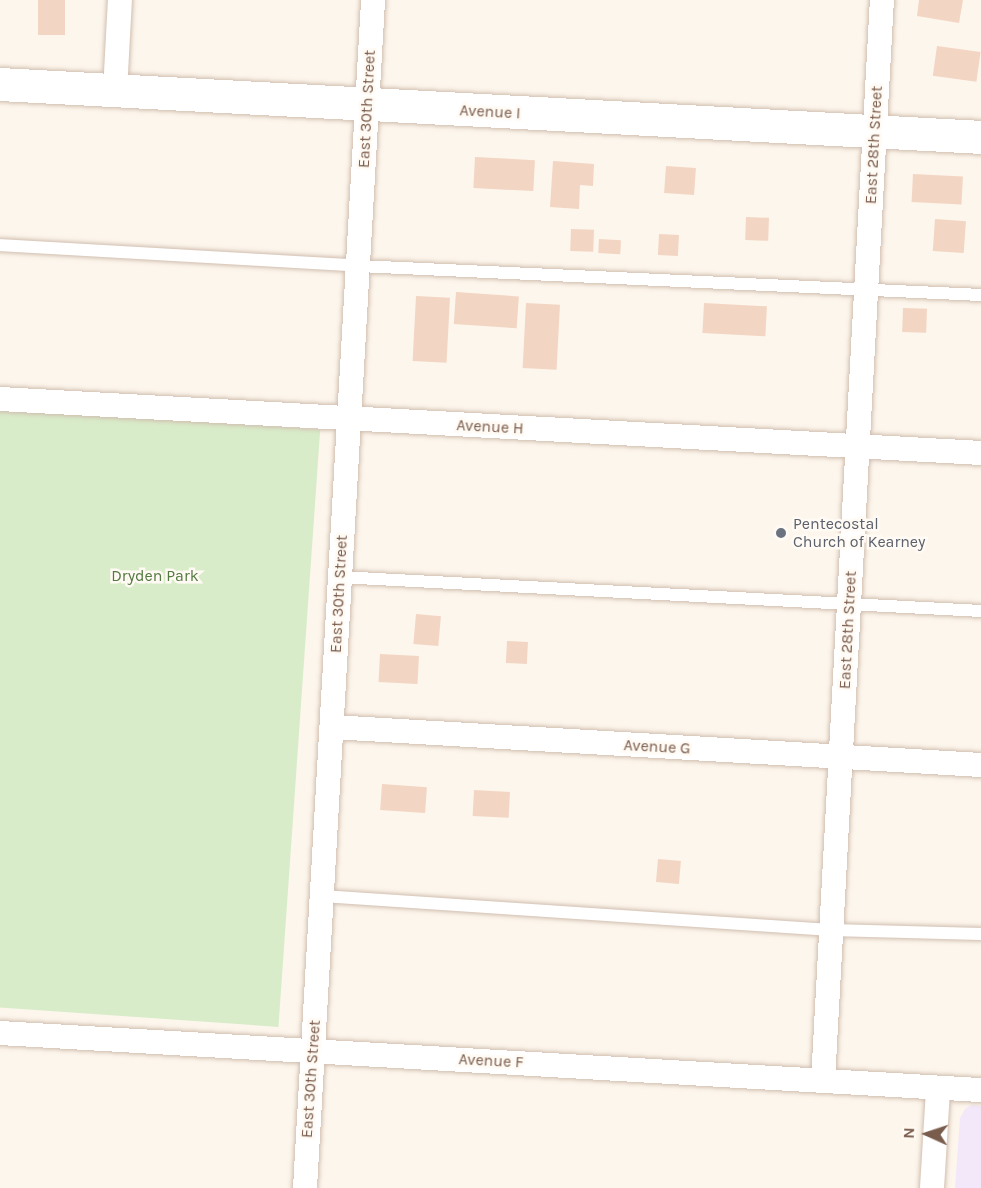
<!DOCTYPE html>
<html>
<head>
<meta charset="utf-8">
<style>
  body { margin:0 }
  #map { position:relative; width:981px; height:1188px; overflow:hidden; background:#fdf6ec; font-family:Karla,sans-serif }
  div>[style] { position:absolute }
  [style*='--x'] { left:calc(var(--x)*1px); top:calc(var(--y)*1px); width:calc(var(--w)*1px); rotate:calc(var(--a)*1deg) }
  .education>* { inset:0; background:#f3e8fa }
  .green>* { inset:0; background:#d8ecc9; transform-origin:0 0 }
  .building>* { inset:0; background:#f3d5c3; transform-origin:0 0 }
  .roads { filter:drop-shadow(0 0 2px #d1beb0) drop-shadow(0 0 2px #d1beb0) }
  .lane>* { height:12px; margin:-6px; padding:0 6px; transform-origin:6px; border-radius:6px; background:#fff }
  .street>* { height:24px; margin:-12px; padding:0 12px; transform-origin:12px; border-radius:12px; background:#fff }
  .secondary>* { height:33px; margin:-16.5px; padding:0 16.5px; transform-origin:16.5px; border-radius:16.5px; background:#fff }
  .dots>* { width:16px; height:16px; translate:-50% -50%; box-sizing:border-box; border:3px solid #fffaf3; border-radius:50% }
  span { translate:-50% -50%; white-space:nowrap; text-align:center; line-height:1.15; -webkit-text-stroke:5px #fffaf3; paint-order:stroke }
  .street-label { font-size:16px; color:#7a5c4d }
  .worship-label { font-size:16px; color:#5b616d }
  .left { translate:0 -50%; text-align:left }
  .park-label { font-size:16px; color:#537a41 }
  .north { position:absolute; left:897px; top:1104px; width:60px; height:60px; -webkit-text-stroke:4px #fffaf3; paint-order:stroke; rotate:273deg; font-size:16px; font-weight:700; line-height:24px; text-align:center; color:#7a5c4d }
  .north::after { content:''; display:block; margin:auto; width:21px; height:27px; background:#7a5c4d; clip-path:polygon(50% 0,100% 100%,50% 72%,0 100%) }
</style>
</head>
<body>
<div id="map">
  <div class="education">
    <div style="clip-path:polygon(971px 1105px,981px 1106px,981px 1188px,955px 1188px,960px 1118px,965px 1109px)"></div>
  </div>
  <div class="green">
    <div style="left:0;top:407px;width:321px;height:599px;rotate:4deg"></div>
  </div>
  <div class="building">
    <div style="left:38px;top:0;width:27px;height:35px"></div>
    <div style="clip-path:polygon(919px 0,963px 0,959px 23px,917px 16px)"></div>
    <div style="left:937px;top:46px;width:44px;height:30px;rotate:8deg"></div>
    <div style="left:475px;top:157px;width:60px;height:31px;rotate:3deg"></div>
    <div style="clip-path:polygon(553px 161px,594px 164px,593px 186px,580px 185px,579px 209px,550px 207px)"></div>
    <div style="left:666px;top:166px;width:30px;height:27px;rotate:4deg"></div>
    <div style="left:913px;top:174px;width:50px;height:28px;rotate:3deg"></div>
    <div style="left:746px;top:217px;width:23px;height:23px;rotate:2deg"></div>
    <div style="left:935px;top:219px;width:31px;height:32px;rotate:4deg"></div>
    <div style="left:571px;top:229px;width:23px;height:22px;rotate:2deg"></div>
    <div style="left:659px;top:234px;width:20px;height:21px;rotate:3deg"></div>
    <div style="left:599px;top:239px;width:22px;height:14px;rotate:3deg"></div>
    <div style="left:456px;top:292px;width:63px;height:32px;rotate:4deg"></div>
    <div style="left:416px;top:296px;width:34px;height:65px;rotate:3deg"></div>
    <div style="left:526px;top:303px;width:34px;height:65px;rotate:3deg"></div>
    <div style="left:704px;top:303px;width:63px;height:30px;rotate:3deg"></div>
    <div style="left:903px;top:308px;width:24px;height:24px;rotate:2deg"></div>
    <div style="left:416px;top:614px;width:25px;height:30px;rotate:5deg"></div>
    <div style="left:507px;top:641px;width:21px;height:22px;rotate:3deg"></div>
    <div style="left:380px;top:654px;width:39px;height:28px;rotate:3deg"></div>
    <div style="left:382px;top:784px;width:45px;height:26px;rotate:4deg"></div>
    <div style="left:474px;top:790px;width:36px;height:26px;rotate:3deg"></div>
    <div style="left:658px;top:859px;width:23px;height:23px;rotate:5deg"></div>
  </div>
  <div class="roads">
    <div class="lane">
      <div style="--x:0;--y:245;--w:360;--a:3.3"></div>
      <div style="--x:359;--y:266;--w:623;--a:2.67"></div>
      <div style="--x:339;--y:577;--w:643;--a:3.03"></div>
      <div style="--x:322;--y:896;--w:510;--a:3.82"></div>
      <div style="--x:831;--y:930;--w:150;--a:1.5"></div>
    </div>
    <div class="street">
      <div style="--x:115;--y:91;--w:91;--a:-86.9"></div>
      <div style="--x:0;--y:399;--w:982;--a:3.15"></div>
      <div style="--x:332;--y:727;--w:650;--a:3.35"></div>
      <div style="--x:0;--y:1033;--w:983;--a:3.33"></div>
      <div style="--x:823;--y:1081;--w:1083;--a:-86.88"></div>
      <div style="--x:305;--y:1188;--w:1190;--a:-86.72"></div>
      <div style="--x:932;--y:1188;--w:99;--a:-86.5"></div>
    </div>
    <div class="secondary">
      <div style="--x:0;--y:84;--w:982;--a:3.09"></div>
    </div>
  </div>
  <div class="dots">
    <div style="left:781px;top:533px;background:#6b7280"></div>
  </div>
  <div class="street-label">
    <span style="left:367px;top:109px;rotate:-87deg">East 30th Street</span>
    <span style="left:490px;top:112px;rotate:3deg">Avenue I</span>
    <span style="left:874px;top:145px;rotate:-87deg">East 28th Street</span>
    <span style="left:490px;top:427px;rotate:3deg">Avenue H</span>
    <span style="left:339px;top:594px;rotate:-87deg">East 30th Street</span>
    <span style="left:848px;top:630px;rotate:-87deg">East 28th Street</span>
    <span style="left:657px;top:747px;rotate:3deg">Avenue G</span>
    <span style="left:491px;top:1061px;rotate:3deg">Avenue F</span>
    <span style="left:311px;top:1079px;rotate:-86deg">East 30th Street</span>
  </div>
  <div class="worship-label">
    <span class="left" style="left:793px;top:533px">Pentecostal<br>Church of Kearney</span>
  </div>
  <div class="park-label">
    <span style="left:155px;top:576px">Dryden Park</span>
  </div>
  <div class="north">N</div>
</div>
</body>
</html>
